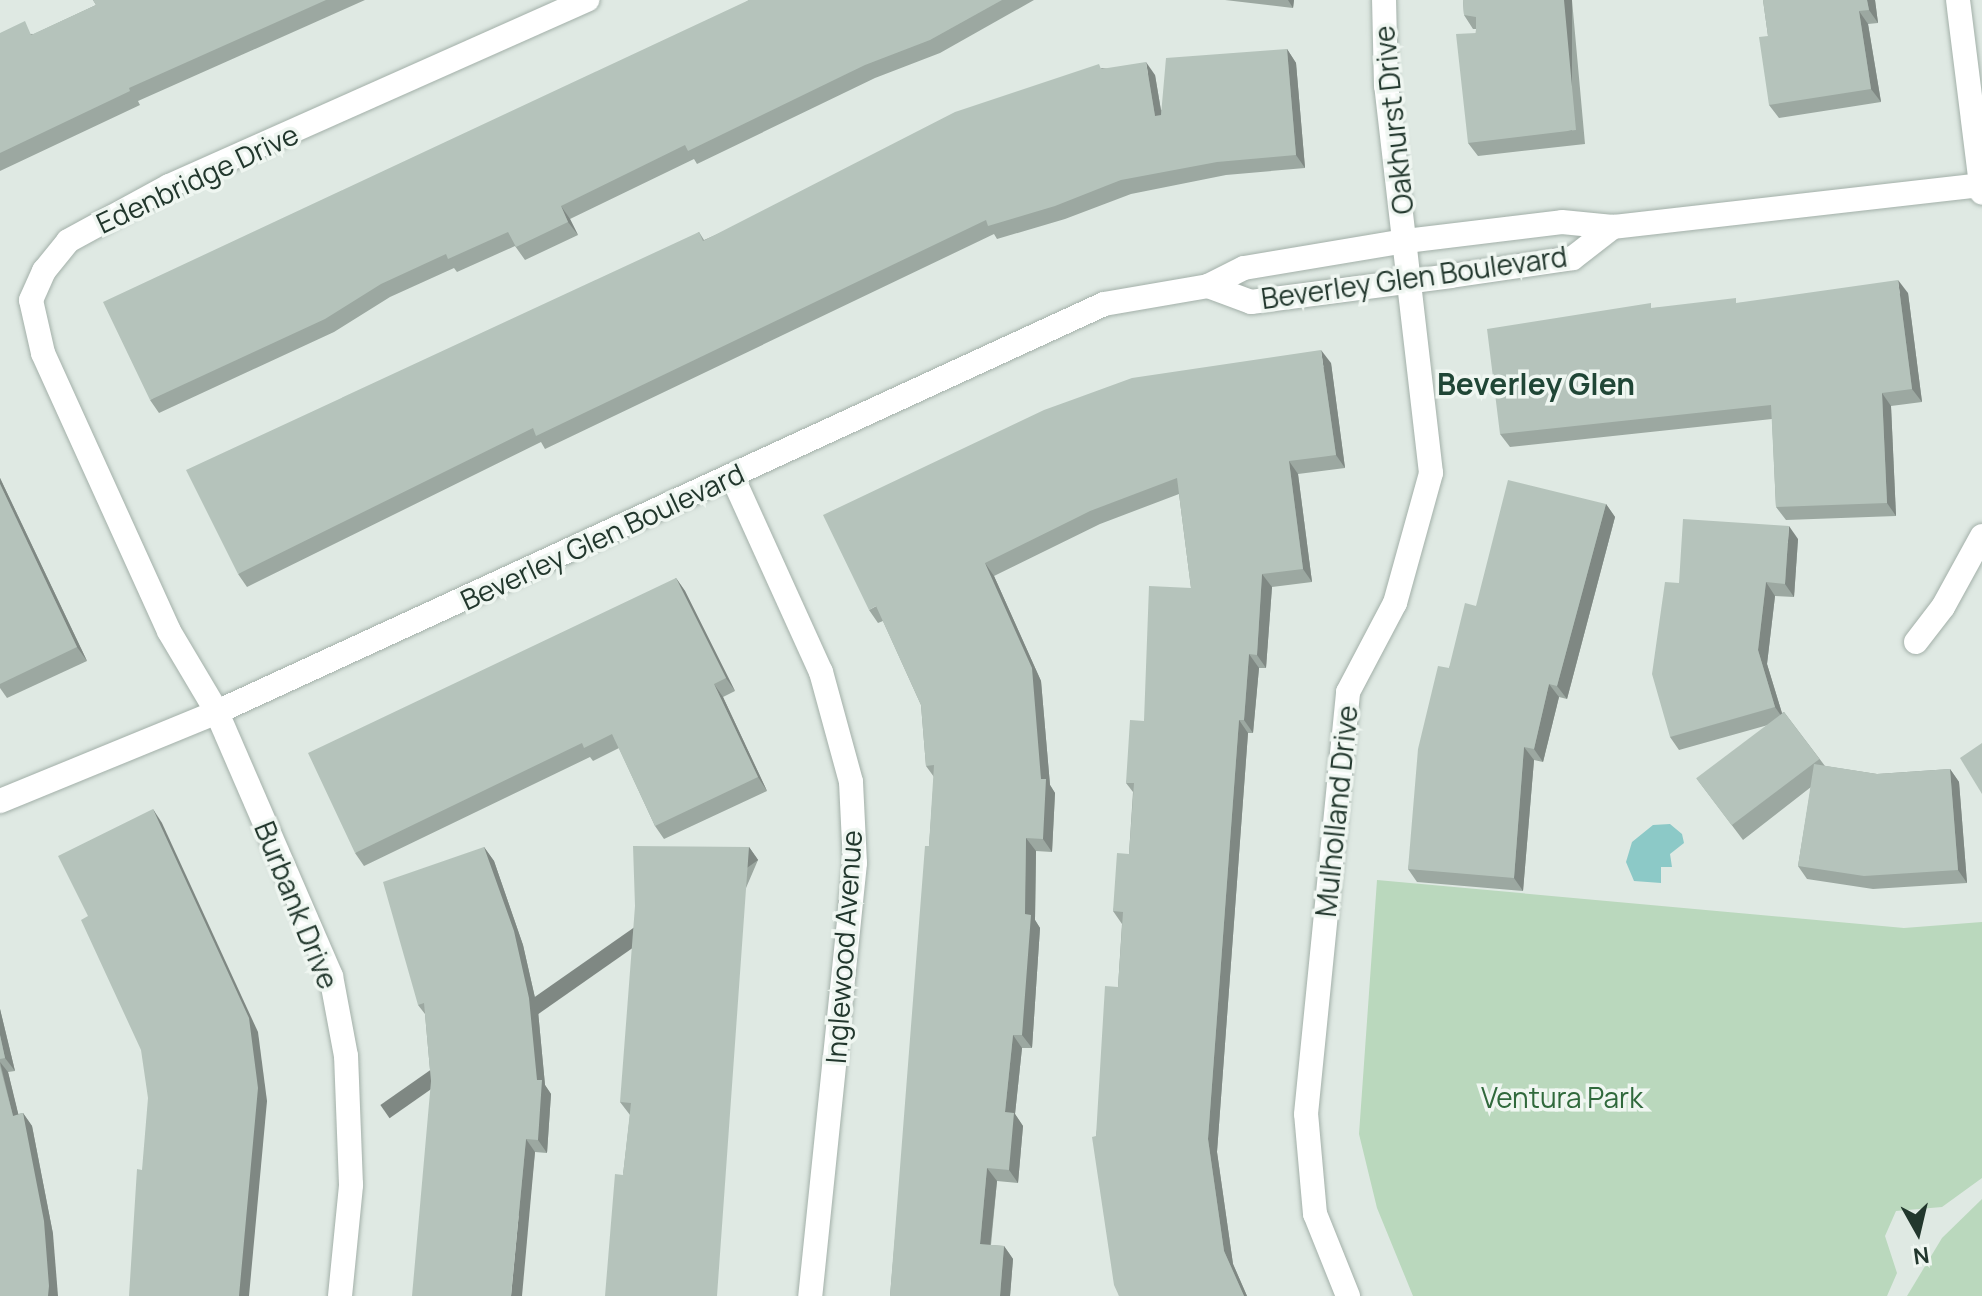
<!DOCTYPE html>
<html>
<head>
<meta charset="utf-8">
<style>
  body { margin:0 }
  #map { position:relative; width:1982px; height:1296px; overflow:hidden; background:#dfe9e3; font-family:Manrope,sans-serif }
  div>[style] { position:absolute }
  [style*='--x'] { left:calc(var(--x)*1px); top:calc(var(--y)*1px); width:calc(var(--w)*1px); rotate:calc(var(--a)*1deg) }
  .green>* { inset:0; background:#bad8bd }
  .water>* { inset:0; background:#8cc9c7 }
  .roads { filter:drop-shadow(0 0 2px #a3b0a9) drop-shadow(0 0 2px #a3b0a9) }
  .minor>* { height:24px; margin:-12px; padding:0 12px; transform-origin:12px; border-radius:12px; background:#fff }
  .tertiary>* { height:24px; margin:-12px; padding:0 12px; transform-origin:12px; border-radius:12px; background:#fff }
  .wall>* { inset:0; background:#9ca8a1 }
  .shaded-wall>* { inset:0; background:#7f8883; transform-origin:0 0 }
  .building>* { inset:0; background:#b5c3bb; transform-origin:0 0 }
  span { translate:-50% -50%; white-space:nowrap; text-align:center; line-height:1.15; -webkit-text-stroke:7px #eff6f1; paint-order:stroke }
  .street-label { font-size:28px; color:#22372d }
  .park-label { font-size:28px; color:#30693c }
  .neighbourhood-label { font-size:30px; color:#204636; font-weight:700 }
  .north { position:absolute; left:1878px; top:1192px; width:80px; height:80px; -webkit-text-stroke:6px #eff6f1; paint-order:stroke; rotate:172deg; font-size:22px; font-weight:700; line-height:32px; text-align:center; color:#22372d }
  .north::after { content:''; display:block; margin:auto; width:28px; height:36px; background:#22372d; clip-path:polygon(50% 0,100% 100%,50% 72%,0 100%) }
</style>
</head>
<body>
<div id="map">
  <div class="green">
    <div style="clip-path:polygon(1377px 880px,1904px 928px,1982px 922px,1982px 1178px,1942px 1207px,1896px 1211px,1885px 1236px,1897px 1273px,1887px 1296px,1413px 1296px,1377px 1208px,1359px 1134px)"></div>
    <div style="clip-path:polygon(1982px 1199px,1982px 1296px,1907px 1296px,1942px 1238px)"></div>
  </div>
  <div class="water">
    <div style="clip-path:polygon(1670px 824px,1682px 834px,1684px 843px,1670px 854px,1672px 867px,1661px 867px,1661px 883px,1634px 881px,1626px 862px,1632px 842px,1653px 825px)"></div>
  </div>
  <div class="roads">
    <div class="minor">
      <div style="--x:1958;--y:0;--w:194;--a:82.9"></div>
      <div style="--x:732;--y:476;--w:215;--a:65.6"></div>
      <div style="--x:821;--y:672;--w:114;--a:74.7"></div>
      <div style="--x:851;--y:782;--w:81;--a:87.2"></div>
      <div style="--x:855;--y:863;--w:435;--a:95.9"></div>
      <div style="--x:1916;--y:642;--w:44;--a:-52.4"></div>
      <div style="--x:1943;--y:607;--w:81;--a:-61.2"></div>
      <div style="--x:340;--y:1296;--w:112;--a:-84.3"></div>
      <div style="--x:351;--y:1185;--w:129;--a:-92.2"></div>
      <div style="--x:346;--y:1056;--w:81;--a:-100.6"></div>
      <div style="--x:331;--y:976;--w:288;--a:-113.4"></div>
      <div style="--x:217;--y:712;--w:94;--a:-120.7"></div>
      <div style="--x:169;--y:631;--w:305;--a:-114.4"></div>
      <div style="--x:43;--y:353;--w:54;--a:-102.8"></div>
      <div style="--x:31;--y:300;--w:32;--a:-66"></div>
      <div style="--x:44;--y:271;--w:38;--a:-51"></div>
      <div style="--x:68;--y:241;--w:115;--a:-28.6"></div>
      <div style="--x:169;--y:186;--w:458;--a:-24"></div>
      <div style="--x:1348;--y:1296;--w:88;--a:-111.9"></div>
      <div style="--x:1315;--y:1214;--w:100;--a:-95.1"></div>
      <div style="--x:1306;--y:1114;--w:424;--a:-84.3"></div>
      <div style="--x:1348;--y:692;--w:101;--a:-62.2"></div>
      <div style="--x:1395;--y:603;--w:135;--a:-74.5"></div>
      <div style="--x:1431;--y:473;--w:390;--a:-96.6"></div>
      <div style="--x:1386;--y:86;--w:86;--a:-91.3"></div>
    </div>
    <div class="tertiary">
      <div style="--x:1208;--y:286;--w:46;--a:20.4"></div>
      <div style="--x:1251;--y:302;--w:202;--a:-7.4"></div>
      <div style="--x:1451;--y:276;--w:123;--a:-8.4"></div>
      <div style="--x:1573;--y:258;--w:51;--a:-37.8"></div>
      <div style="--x:0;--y:801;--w:235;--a:-22.3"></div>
      <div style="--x:217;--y:712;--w:976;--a:-24.7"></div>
      <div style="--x:1104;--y:304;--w:106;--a:-9.8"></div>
      <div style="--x:1208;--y:286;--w:40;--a:-26.6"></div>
      <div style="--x:1244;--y:268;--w:164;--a:-9.5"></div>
      <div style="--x:1406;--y:241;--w:157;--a:-6.9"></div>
      <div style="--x:1562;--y:222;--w:51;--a:5.6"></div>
      <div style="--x:1613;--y:227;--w:371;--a:-6.5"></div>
    </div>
  </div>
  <div class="wall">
    <div style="clip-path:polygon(93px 0,365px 0,138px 101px,140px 105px,0 171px,0 33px,34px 34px,96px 5px)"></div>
    <div style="clip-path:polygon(749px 0,1034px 0,940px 53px,875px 78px,697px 164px,694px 159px,570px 219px,578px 235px,525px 260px,515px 246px,457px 272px,454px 268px,390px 297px,334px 332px,159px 413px,150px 400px)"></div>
    <div style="clip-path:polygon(1225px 0,1294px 0,1293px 8px)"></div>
    <div style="clip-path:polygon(1463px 0,1572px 0,1585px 144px,1478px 156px,1468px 143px,1476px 29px,1473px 29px,1464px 15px)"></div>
    <div style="clip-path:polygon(1763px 0,1875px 0,1878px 23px,1868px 24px,1881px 102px,1779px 118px,1769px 105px,1768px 36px)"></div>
    <div style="clip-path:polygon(1287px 49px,1296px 63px,1305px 168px,1226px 175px,1131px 194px,1065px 219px,997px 239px,994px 234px,545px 449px,541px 442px,247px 587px,238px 574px,699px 232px,704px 240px,1102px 68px,1155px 75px,1161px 110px)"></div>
    <div style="clip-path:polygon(1908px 293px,1922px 402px,1891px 406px,1896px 516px,1786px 520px,1776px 507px,1772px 419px,1510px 447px,1500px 434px,1654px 308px)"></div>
    <div style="clip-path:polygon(1331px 363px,1345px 468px,1298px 474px,1312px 582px,1272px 587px,1266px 668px,1259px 668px,1253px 733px,1248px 733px,1217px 1152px,1233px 1264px,1247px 1296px,1119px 1296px,1096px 1136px,1118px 987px,1122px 924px,1113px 911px,1129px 854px,1133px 792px,1126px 783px,1144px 721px,1191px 588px,1179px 494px,1100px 524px,994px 576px,1041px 681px,1050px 785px,1055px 793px,1052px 852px,1036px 851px,1035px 920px,1040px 928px,1032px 1048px,1022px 1048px,1015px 1114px,1023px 1126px,1018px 1183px,997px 1181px,991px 1245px,1004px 1246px,1013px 1259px,1010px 1296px,890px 1296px,929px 846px,934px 777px,926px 766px,921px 705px,883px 621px,878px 623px,869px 610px)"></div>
    <div style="clip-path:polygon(0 478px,87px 661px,7px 698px,0 688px)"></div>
    <div style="clip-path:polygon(1606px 504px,1615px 517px,1567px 699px,1559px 697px,1543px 762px,1534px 760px,1523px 891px,1417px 882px,1408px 869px,1449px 668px,1476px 606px)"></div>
    <div style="clip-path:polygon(1798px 539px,1794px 597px,1775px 596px,1767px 664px,1782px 713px,1784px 712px,1825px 766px,1877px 774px,1950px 769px,1959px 782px,1967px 883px,1873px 889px,1807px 879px,1798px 866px,1811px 787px,1743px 840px,1697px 779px,1768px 725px,1679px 750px,1670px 737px,1679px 583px)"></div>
    <div style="clip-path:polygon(676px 578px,685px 591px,735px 691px,723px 697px,767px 791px,664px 839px,655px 826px,619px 748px,593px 761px,590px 757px,364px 866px,355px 853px)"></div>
    <div style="clip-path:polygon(484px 847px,494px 861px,523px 945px,538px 1011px,545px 1085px,551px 1094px,547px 1153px,535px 1152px,527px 1229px,431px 1081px,425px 1014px,418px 1005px)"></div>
    <div style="clip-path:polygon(749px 847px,758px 860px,623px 1175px,630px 1115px,620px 1102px)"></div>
    <div style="clip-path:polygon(0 1009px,15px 1071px,8px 1072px,18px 1114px,23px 1113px,32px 1126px,53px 1234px,0 1296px)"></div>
  </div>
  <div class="shaded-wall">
    <div style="clip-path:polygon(1288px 0,1294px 0,1293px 8px)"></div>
    <div style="left:1564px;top:0;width:8px;height:131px"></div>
    <div style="clip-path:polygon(1867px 0,1875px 0,1878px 23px,1869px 10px)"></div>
    <div style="clip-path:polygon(1859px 11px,1868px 24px,1881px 102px,1871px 89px)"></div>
    <div style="clip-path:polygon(1287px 49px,1296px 63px,1305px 168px,1296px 155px)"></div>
    <div style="clip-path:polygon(1146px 62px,1155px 75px,1164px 129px,1155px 116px)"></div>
    <div style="clip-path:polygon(561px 206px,570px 219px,578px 235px,568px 222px)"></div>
    <div style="clip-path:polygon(1898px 280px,1908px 293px,1922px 402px,1912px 389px)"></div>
    <div style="clip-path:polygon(1321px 350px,1331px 363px,1345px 468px,1336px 455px)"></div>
    <div style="clip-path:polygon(1882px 393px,1891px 406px,1896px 516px,1887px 503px)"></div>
    <div style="clip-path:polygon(1289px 461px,1298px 474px,1312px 582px,1303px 569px)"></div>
    <div style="clip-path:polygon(0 478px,87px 661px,77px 647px,0 484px)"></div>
    <div style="clip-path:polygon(1606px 504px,1615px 517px,1567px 699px,1557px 686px)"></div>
    <div style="clip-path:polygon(1789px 526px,1798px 539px,1794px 597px,1785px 584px)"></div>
    <div style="clip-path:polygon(985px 563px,994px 576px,1041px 681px,1050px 785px,1055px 793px,1052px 852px,1043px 839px,1041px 779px)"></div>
    <div style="clip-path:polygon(1262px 574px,1272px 587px,1266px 668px,1257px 655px)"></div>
    <div style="clip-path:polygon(676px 578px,685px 591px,735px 691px,726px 678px)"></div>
    <div style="clip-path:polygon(1766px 582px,1775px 596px,1767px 664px,1784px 720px,1775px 707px,1758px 650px)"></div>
    <div style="clip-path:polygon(1249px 654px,1259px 668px,1253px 733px,1244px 720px)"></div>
    <div style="clip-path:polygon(714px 684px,723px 697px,767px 791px,758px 777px)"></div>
    <div style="clip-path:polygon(1549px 684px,1559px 697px,1543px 762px,1534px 749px)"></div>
    <div style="clip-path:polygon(1239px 720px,1248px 733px,1217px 1152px,1233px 1264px,1247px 1296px,1244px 1296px,1224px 1251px,1208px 1139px)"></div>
    <div style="clip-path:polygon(1524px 747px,1534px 760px,1523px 891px,1514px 878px)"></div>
    <div style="clip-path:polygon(1950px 769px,1959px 782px,1967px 883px,1958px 870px)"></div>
    <div style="clip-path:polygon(153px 809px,162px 823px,258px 1032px,267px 1101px,249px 1296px,239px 1296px)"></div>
    <div style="clip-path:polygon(1026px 838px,1036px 851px,1035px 920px,1040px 928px,1032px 1048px,1022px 1035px)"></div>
    <div style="clip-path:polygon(484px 847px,494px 861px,523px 945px,538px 1011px,545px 1085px,551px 1094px,547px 1153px,538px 1140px)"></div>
    <div style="left:749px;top:847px;width:16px;height:450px;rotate:55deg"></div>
    <div style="clip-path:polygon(0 1009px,15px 1071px,5px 1058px,0 1035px)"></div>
    <div style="clip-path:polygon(1013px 1035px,1022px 1048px,1015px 1114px,1023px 1126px,1018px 1183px,1009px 1170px,1005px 1112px)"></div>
    <div style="clip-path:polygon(0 1062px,8px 1072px,22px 1129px,13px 1116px)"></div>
    <div style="clip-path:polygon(23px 1113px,32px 1126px,53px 1234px,58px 1296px,48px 1296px)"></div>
    <div style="clip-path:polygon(526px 1139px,535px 1152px,522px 1296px,511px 1296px)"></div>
    <div style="clip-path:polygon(987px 1168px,997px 1181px,989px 1257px,980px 1244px)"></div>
    <div style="clip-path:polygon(1004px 1246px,1013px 1259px,1010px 1296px,1000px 1296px)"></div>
  </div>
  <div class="building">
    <div style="clip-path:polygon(93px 0,326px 0,129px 88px,130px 91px,0 153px,0 33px,25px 21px,31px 35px,96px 5px)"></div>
    <div style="clip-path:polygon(749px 0,1002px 0,930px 40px,865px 65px,688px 151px,685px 145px,561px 206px,568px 222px,516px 247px,508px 232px,448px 259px,446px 254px,381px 284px,325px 319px,150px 400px,103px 302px)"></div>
    <div style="clip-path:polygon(1463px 0,1564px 0,1576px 130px,1468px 143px,1456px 34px,1476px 33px,1476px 17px,1464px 15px)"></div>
    <div style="clip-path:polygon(1763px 0,1867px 0,1869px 10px,1859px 11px,1871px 89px,1769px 105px,1759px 37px,1768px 36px)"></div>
    <div style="clip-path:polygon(1287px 49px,1296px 155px,1217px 162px,1121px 180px,1055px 206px,988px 226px,986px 220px,536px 436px,533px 428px,238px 574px,186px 470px,699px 232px,703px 241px,955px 112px,1099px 64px,1101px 69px,1146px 62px,1155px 116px,1161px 115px,1166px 58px)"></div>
    <div style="clip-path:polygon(1898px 280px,1912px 389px,1882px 393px,1887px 503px,1776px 507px,1771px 405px,1500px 434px,1487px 329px,1651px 303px,1651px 308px,1736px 298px,1736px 303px)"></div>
    <div style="clip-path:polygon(1321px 350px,1336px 455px,1289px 461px,1303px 569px,1262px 574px,1257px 655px,1249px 654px,1244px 720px,1239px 720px,1208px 1139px,1224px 1251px,1244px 1296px,1119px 1296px,1114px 1285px,1092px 1137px,1096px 1136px,1105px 986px,1118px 987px,1123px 912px,1113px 911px,1117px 853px,1129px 854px,1134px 783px,1126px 783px,1130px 720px,1144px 721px,1149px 586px,1191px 588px,1177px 478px,1090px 511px,985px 563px,1032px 668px,1041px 779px,1046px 779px,1043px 839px,1026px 838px,1025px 914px,1031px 915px,1022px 1035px,1013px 1035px,1005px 1112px,1014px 1113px,1009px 1170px,987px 1168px,980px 1244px,1004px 1246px,1000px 1296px,890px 1296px,925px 846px,929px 846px,934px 765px,926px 766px,921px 705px,876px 606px,869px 610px,823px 515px,1044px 410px,1132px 378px)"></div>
    <div style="clip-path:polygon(1508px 480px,1606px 504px,1557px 686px,1549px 684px,1534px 749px,1524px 747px,1514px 878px,1408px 869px,1418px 749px,1438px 666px,1449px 668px,1465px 603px,1476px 606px)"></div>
    <div style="clip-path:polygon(0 484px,77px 647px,0 684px)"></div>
    <div style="clip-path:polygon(1683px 519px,1789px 526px,1785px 584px,1766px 582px,1758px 650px,1775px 707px,1670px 737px,1652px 674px,1665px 582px,1679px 583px)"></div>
    <div style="clip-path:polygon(676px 578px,726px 678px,714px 684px,758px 777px,655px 826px,612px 734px,584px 748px,582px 743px,355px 853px,308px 753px)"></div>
    <div style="left:1784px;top:712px;width:59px;height:110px;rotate:53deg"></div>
    <div style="clip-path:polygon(1982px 743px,1982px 794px,1960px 758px)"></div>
    <div style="clip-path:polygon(1814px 764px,1877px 774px,1950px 769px,1958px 870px,1864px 876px,1798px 866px)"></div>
    <div style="clip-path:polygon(153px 809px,249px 1018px,258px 1088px,239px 1296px,129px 1296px,137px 1169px,142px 1170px,148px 1098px,141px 1050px,81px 920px,88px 916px,58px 856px)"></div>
    <div style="clip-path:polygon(633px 846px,749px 847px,717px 1296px,605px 1296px,615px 1174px,623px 1175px,631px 1103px,620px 1102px,635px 906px)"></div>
    <div style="clip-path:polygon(484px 847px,514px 931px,529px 998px,537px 1080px,542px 1080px,538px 1140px,526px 1139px,511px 1296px,412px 1296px,431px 1081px,424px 1003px,418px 1005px,383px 882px)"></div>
    <div style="clip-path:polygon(0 1035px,5px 1058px,0 1059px)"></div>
    <div style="clip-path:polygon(0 1066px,13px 1116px,23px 1113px,44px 1221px,49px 1286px,48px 1296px,0 1296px)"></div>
  </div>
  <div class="street-label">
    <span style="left:1393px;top:120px;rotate:-96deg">Oakhurst Drive</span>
    <span style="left:197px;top:178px;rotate:-25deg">Edenbridge Drive</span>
    <span style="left:1414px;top:277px;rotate:-8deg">Beverley Glen Boulevard</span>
    <span style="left:602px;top:536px;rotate:-25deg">Beverley Glen Boulevard</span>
    <span style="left:1336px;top:811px;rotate:-84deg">Mulholland Drive</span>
    <span style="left:297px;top:905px;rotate:68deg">Burbank Drive</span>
    <span style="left:843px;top:947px;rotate:-86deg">Inglewood Avenue</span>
  </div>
  <div class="park-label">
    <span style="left:1562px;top:1097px">Ventura Park</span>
  </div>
  <div class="neighbourhood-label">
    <span style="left:1536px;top:384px">Beverley Glen</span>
  </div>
  <div class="north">N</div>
</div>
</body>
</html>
